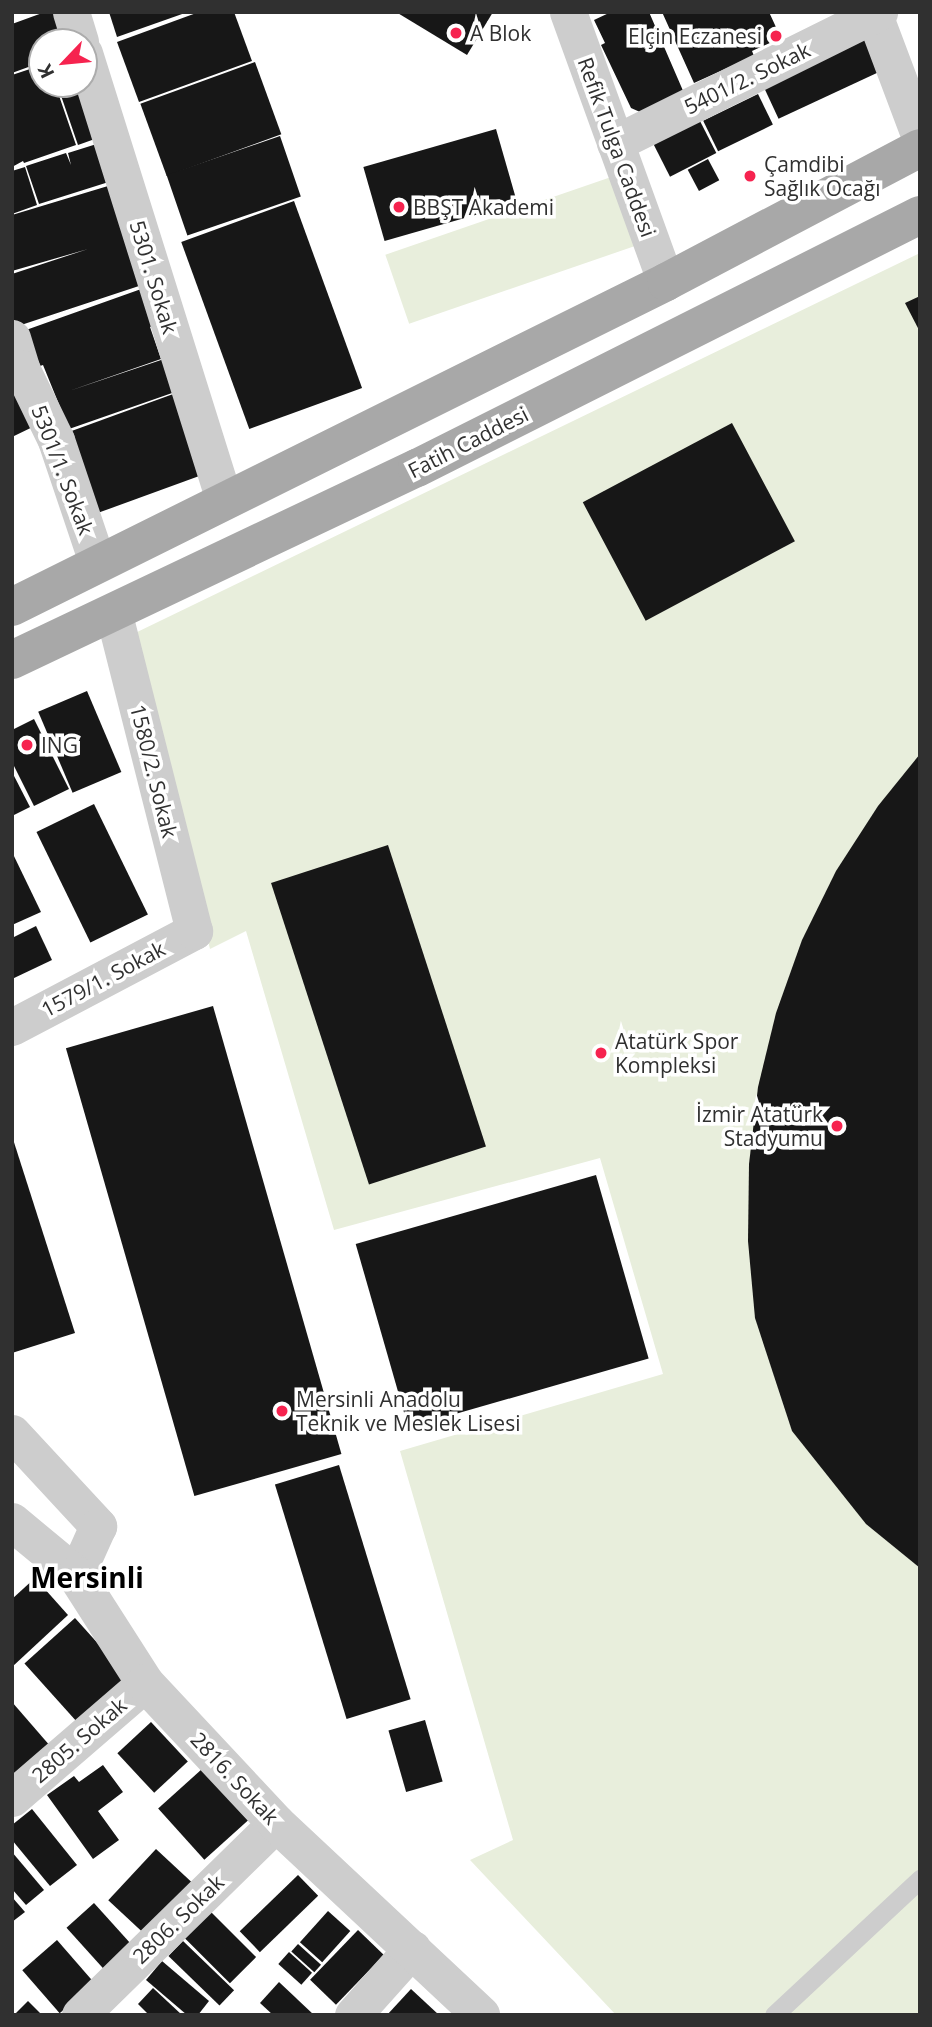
<!DOCTYPE html>
<html>
<head>
<meta charset="utf-8">
<style>
  body { margin:0 }
  #map { position:relative; width:932px; height:2027px; overflow:hidden; background:#fff; font-family:"Open Sans",sans-serif }
  div>[style] { position:absolute }
  [style*='--x'] { left:calc(var(--x)*1px); top:calc(var(--y)*1px); width:calc(var(--w)*1px); rotate:calc(var(--a)*1deg) }
  .green>* { inset:0; background:#e8eedc; transform-origin:0 0 }
  .building>* { inset:0; background:#171717; transform-origin:0 0 }
  .service>* { height:19px; margin:-9.5px; padding:0 9.5px; transform-origin:9.5px; border-radius:9.5px; background:#cdcdcd }
  .minor>* { height:37px; margin:-18.5px; padding:0 18.5px; transform-origin:18.5px; border-radius:18.5px; background:#cdcdcd }
  .tertiary>* { height:38px; margin:-19px; padding:0 19px; transform-origin:19px; border-radius:19px; background:#cdcdcd }
  .primary>* { height:38px; margin:-19px; padding:0 19px; transform-origin:19px; border-radius:19px; background:#a8a8a8 }
  .dots>* { width:19px; height:19px; translate:-50% -50%; box-sizing:border-box; border:4px solid #fff; border-radius:50% }
  span { translate:-50% -50%; white-space:nowrap; text-align:center; line-height:1.15; -webkit-text-stroke:7px #fff; paint-order:stroke }
  .poi-label { font-size:21px; color:#303030 }
  .left { translate:0 -50%; text-align:left }
  .right { translate:-100% -50%; text-align:right }
  .street-label { font-size:21px; color:#303030 }
  .district-label { font-size:28px; color:#000; font-weight:700 }
  .frame { position:absolute; inset:0; border:14px solid #303030; pointer-events:none }
  .north { position:absolute; left:28px; top:28px; width:70px; height:70px; box-sizing:border-box; background:#fff; border:2px solid #acacac; border-radius:50%; rotate:244deg; font-size:19px; font-weight:700; line-height:28px; text-align:center; color:#303030 }
  .north::after { content:''; display:block; margin:auto; width:24px; height:32px; background:#f6234f; clip-path:polygon(50% 0,100% 100%,50% 72%,0 100%) }
</style>
</head>
<body>
<div id="map">
  <div class="green">
    <div style="left:617px;top:175px;width:73px;height:245px;rotate:71deg"></div>
    <div style="clip-path:polygon(920px 253px,920px 2015px,616px 2015px,470px 1860px,513px 1840px,400px 1451px,663px 1374px,600px 1158px,334px 1230px,246px 931px,210px 949px,131px 635px)"></div>
  </div>
  <div class="building">
    <div style="clip-path:polygon(45px 12px,61px 12px,72px 42px,42px 42px,42px 62px,12px 73px,12px 24px)"></div>
    <div style="clip-path:polygon(109px 12px,185px 12px,185px 13px,117px 37px)"></div>
    <div style="clip-path:polygon(199px 12px,234px 12px,252px 61px,139px 102px,117px 42px)"></div>
    <div style="clip-path:polygon(396px 12px,493px 12px,467px 55px)"></div>
    <div style="clip-path:polygon(611px 12px,649px 12px,684px 93px,640px 112px,631px 108px,601px 45px,605px 43px,594px 20px)"></div>
    <div style="clip-path:polygon(662px 12px,769px 12px,781px 38px,752px 51px,754px 56px,694px 83px)"></div>
    <div style="left:864px;top:37px;width:38px;height:112px;rotate:65deg"></div>
    <div style="left:255px;top:62px;width:77px;height:122px;rotate:70deg"></div>
    <div style="clip-path:polygon(42px 65px,42px 84px,55px 84px,76px 145px,24px 163px,23px 161px,12px 167px,12px 75px)"></div>
    <div style="clip-path:polygon(57px 84px,84px 84px,106px 135px,78px 145px)"></div>
    <div style="left:758px;top:94px;width:34px;height:61px;rotate:64deg"></div>
    <div style="left:700px;top:121px;width:36px;height:52px;rotate:63deg"></div>
    <div style="left:496px;top:129px;width:77px;height:138px;rotate:74deg"></div>
    <div style="left:280px;top:136px;width:64px;height:120px;rotate:71deg"></div>
    <div style="clip-path:polygon(103px 142px,115px 180px,39px 204px,26px 166px,66px 153px,71px 165px,68px 153px)"></div>
    <div style="left:708px;top:159px;width:24px;height:23px;rotate:62deg"></div>
    <div style="clip-path:polygon(25px 167px,37px 205px,12px 214px,12px 171px)"></div>
    <div style="clip-path:polygon(108px 186px,142px 285px,12px 328px,12px 274px,88px 249px,12px 271px,12px 215px)"></div>
    <div style="left:294px;top:201px;width:199px;height:120px;rotate:70deg"></div>
    <div style="clip-path:polygon(144px 288px,157px 324px,150px 327px,161px 359px,69px 391px,164px 359px,175px 392px,69px 429px,43px 365px,25px 371px,12px 335px)"></div>
    <div style="clip-path:polygon(920px 296px,920px 332px,905px 303px)"></div>
    <div style="clip-path:polygon(12px 373px,45px 421px,12px 437px)"></div>
    <div style="left:176px;top:393px;width:86px;height:117px;rotate:70deg"></div>
    <div style="left:732px;top:423px;width:134px;height:169px;rotate:62deg"></div>
    <div style="left:87px;top:691px;width:88px;height:53px;rotate:67deg"></div>
    <div style="clip-path:polygon(34px 719px,69px 789px,34px 806px,12px 762px,12px 730px)"></div>
    <div style="clip-path:polygon(920px 754px,920px 1568px,866px 1524px,792px 1431px,755px 1318px,748px 1241px,749px 1164px,758px 1087px,776px 1013px,802px 940px,836px 871px,878px 806px)"></div>
    <div style="clip-path:polygon(12px 772px,30px 807px,12px 816px)"></div>
    <div style="left:94px;top:804px;width:123px;height:64px;rotate:64deg"></div>
    <div style="left:388px;top:845px;width:317px;height:123px;rotate:72deg"></div>
    <div style="clip-path:polygon(12px 852px,41px 912px,12px 925px)"></div>
    <div style="clip-path:polygon(36px 926px,52px 960px,12px 979px,12px 938px)"></div>
    <div style="left:213px;top:1006px;width:466px;height:153px;rotate:74deg"></div>
    <div style="clip-path:polygon(12px 1136px,75px 1333px,12px 1353px)"></div>
    <div style="left:596px;top:1175px;width:191px;height:250px;rotate:74deg"></div>
    <div style="left:339px;top:1465px;width:245px;height:67px;rotate:73deg"></div>
    <div style="clip-path:polygon(35px 1578px,68px 1615px,12px 1667px,12px 1599px)"></div>
    <div style="left:75px;top:1618px;width:87px;height:68px;rotate:48deg"></div>
    <div style="clip-path:polygon(12px 1702px,51px 1747px,12px 1781px)"></div>
    <div style="left:425px;top:1720px;width:64px;height:38px;rotate:74deg"></div>
    <div style="left:151px;top:1722px;width:54px;height:46px;rotate:47deg"></div>
    <div style="clip-path:polygon(103px 1765px,123px 1792px,98px 1811px,119px 1840px,93px 1859px,47px 1795px,74px 1776px,79px 1782px)"></div>
    <div style="left:202px;top:1769px;width:69px;height:59px;rotate:48deg"></div>
    <div style="clip-path:polygon(32px 1809px,77px 1865px,50px 1886px,12px 1840px,12px 1825px)"></div>
    <div style="left:156px;top:1849px;width:50px;height:70px;rotate:43deg"></div>
    <div style="clip-path:polygon(12px 1852px,44px 1890px,26px 1905px,12px 1889px)"></div>
    <div style="left:298px;top:1875px;width:29px;height:81px;rotate:46deg"></div>
    <div style="clip-path:polygon(12px 1897px,25px 1912px,12px 1922px)"></div>
    <div style="left:94px;top:1903px;width:59px;height:37px;rotate:48deg"></div>
    <div style="left:208px;top:1909px;width:68px;height:37px;rotate:45deg"></div>
    <div style="left:328px;top:1911px;width:30px;height:42px;rotate:42deg"></div>
    <div style="left:358px;top:1930px;width:36px;height:69px;rotate:44deg"></div>
    <div style="left:57px;top:1940px;width:57px;height:46px;rotate:49deg"></div>
    <div style="left:183px;top:1941px;width:71px;height:21px;rotate:44deg"></div>
    <div style="left:298px;top:1944px;width:31px;height:10px;rotate:42deg"></div>
    <div style="left:289px;top:1952px;width:31px;height:16px;rotate:42deg"></div>
    <div style="clip-path:polygon(162px 1961px,209px 2001px,198px 2015px,187px 2015px,146px 1980px)"></div>
    <div style="clip-path:polygon(279px 1982px,314px 2015px,273px 2015px,260px 2003px)"></div>
    <div style="clip-path:polygon(153px 1988px,182px 2015px,149px 2015px,138px 2004px)"></div>
    <div style="clip-path:polygon(411px 1989px,439px 2015px,387px 2015px)"></div>
    <div style="clip-path:polygon(28px 2001px,42px 2015px,14px 2015px)"></div>
  </div>
  <div class="service">
    <div style="--x:774;--y:2015;--w:200;--a:-43"></div>
  </div>
  <div class="minor">
    <div style="--x:71;--y:12;--w:31;--a:73"></div>
    <div style="--x:568;--y:12;--w:287;--a:70.1"></div>
    <div style="--x:873;--y:12;--w:134;--a:69.4"></div>
    <div style="--x:84;--y:53;--w:468;--a:72.6"></div>
    <div style="--x:615;--y:143;--w:295;--a:-26.4"></div>
    <div style="--x:12;--y:338;--w:31;--a:73"></div>
    <div style="--x:21;--y:368;--w:80;--a:64.1"></div>
    <div style="--x:56;--y:440;--w:129;--a:71.4"></div>
    <div style="--x:12;--y:1027;--w:206;--a:-27.8"></div>
    <div style="--x:194;--y:931;--w:329;--a:-104.2"></div>
    <div style="--x:12;--y:1433;--w:127;--a:47.2"></div>
    <div style="--x:98;--y:1526;--w:54;--a:114.2"></div>
    <div style="--x:12;--y:1798;--w:176;--a:-40.8"></div>
    <div style="--x:80;--y:2015;--w:274;--a:-44.4"></div>
    <div style="--x:353;--y:2015;--w:89;--a:-48.2"></div>
  </div>
  <div class="tertiary">
    <div style="--x:12;--y:1522;--w:83;--a:39.6"></div>
    <div style="--x:76;--y:1575;--w:128;--a:57.4"></div>
    <div style="--x:145;--y:1683;--w:192;--a:46.9"></div>
    <div style="--x:276;--y:1823;--w:281;--a:43.1"></div>
  </div>
  <div class="primary">
    <div style="--x:12;--y:607;--w:730;--a:-26.42"></div>
    <div style="--x:666;--y:282;--w:287;--a:-27.8"></div>
    <div style="--x:12;--y:660;--w:448;--a:-25.4"></div>
    <div style="--x:417;--y:468;--w:563;--a:-26.7"></div>
  </div>
  <div class="dots">
    <div style="left:456px;top:33px;background:#f6234f"></div>
    <div style="left:776px;top:36px;background:#f6234f"></div>
    <div style="left:750px;top:176px;background:#f6234f"></div>
    <div style="left:399px;top:207px;background:#f6234f"></div>
    <div style="left:27px;top:745px;background:#f6234f"></div>
    <div style="left:601px;top:1053px;background:#f6234f"></div>
    <div style="left:837px;top:1126px;background:#f6234f"></div>
    <div style="left:282px;top:1411px;background:#f6234f"></div>
  </div>
  <div class="poi-label">
    <span class="left" style="left:470px;top:33px">A Blok</span>
    <span class="right" style="left:762px;top:36px">Elçin Eczanesi</span>
    <span class="left" style="left:764px;top:176px">Çamdibi<br>Sağlık Ocağı</span>
    <span class="left" style="left:413px;top:207px">BBŞT Akademi</span>
    <span class="left" style="left:41px;top:745px">ING</span>
    <span class="left" style="left:615px;top:1053px">Atatürk Spor<br>Kompleksi</span>
    <span class="right" style="left:823px;top:1126px">İzmir Atatürk<br>Stadyumu</span>
    <span class="left" style="left:296px;top:1411px">Mersinli Anadolu<br>Teknik ve Meslek Lisesi</span>
  </div>
  <div class="street-label">
    <span style="left:747px;top:78px;rotate:-26deg">5401/2. Sokak</span>
    <span style="left:617px;top:147px;rotate:70deg">Refik Tulga Caddesi</span>
    <span style="left:154px;top:277px;rotate:73deg">5301. Sokak</span>
    <span style="left:468px;top:442px;rotate:-27deg">Fatih Caddesi</span>
    <span style="left:63px;top:470px;rotate:69deg">5301/1. Sokak</span>
    <span style="left:154px;top:771px;rotate:76deg">1580/2. Sokak</span>
    <span style="left:103px;top:979px;rotate:-28deg">1579/1. Sokak</span>
    <span style="left:79px;top:1740px;rotate:-41deg">2805. Sokak</span>
    <span style="left:235px;top:1778px;rotate:47deg">2816. Sokak</span>
    <span style="left:178px;top:1919px;rotate:-44deg">2806. Sokak</span>
  </div>
  <div class="district-label">
    <span style="left:87px;top:1577px">Mersinli</span>
  </div>
  <div class="frame"></div>
  <div class="north">K</div>
</div>
</body>
</html>
